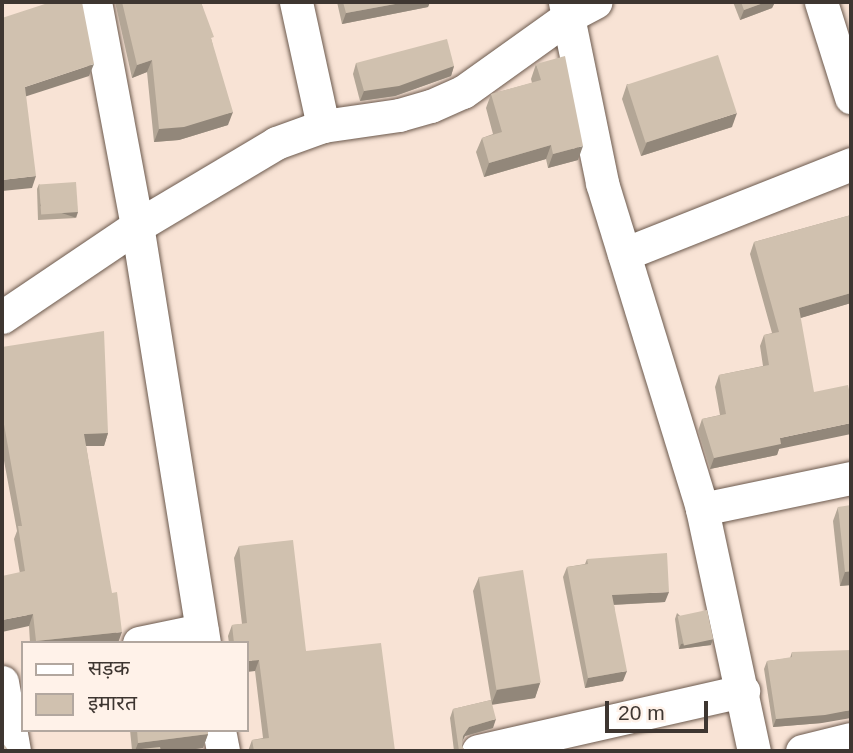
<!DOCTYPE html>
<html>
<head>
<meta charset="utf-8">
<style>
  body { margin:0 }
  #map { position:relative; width:853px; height:753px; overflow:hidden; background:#f8e3d5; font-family:Arial,"Noto Sans Devanagari",sans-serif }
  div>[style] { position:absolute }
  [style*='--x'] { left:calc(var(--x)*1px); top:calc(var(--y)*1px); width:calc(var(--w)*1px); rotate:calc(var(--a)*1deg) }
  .roads { filter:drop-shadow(0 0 2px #6b594d) drop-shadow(0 0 2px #6b594d) }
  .minor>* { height:33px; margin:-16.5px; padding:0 16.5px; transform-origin:16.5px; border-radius:16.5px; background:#fff }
  .wall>* { inset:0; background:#b3a696 }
  .shaded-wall>* { inset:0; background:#92877a; transform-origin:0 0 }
  .building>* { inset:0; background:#d0c1af; transform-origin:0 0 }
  span { translate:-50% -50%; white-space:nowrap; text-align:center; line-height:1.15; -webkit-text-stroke:6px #fff2e9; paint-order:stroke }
  .frame { position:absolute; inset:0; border:4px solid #3e3631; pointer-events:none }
  .legend { position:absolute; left:21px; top:641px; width:228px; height:91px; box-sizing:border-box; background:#fff2e9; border:2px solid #b2a79f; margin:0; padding:9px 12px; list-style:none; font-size:21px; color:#3e3631 }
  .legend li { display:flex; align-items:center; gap:14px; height:35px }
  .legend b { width:35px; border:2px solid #b2a79f }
  .scale { position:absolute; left:605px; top:701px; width:103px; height:32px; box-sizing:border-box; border:4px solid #3e3631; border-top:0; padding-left:9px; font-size:21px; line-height:24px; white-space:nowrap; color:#3e3631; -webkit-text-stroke:5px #fff2e9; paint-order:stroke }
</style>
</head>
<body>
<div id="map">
  <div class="roads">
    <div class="minor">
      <div style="--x:296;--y:2;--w:127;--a:77.7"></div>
      <div style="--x:565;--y:2;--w:185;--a:78.4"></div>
      <div style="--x:602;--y:183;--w:341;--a:72.9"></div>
      <div style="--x:702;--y:509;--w:248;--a:77.9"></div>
      <div style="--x:821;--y:2;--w:100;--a:72.5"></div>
      <div style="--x:624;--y:254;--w:244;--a:-21.6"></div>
      <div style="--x:2;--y:317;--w:163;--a:-34"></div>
      <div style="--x:137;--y:226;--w:228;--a:-100.6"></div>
      <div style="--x:702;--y:509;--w:152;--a:-11.8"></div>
      <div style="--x:139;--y:643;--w:64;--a:-11.7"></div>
      <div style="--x:204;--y:643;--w:422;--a:-99.1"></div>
      <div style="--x:137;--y:226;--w:162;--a:-30.8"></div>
      <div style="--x:276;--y:143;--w:50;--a:-19.9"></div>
      <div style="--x:323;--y:126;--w:77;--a:-8.2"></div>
      <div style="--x:399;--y:115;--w:33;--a:-16"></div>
      <div style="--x:431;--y:106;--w:35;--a:-24"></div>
      <div style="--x:463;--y:92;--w:130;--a:-35.6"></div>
      <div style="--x:569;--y:16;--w:30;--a:-28"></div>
      <div style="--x:2;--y:682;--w:70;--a:80.1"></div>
      <div style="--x:219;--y:730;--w:21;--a:79"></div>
      <div style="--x:478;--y:751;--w:272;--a:-12.8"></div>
      <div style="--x:802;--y:751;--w:50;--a:-13.8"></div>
    </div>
  </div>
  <div class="wall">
    <div style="clip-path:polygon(115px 2px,201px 2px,212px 42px,228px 125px,179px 140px,154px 142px,147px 72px,132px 78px)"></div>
    <div style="clip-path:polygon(337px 2px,430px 2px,428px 7px,342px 24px)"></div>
    <div style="clip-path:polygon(733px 2px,775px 2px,772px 8px,740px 20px)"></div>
    <div style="clip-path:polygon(356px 63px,454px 66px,451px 76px,395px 96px,360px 101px,353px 74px)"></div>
    <div style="clip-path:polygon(536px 64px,578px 160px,548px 168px,546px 159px,484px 177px,476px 152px,482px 138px,493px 134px,486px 108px,491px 94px,532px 83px,531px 79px)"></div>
    <div style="clip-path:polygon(627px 84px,732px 127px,641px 156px,622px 99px)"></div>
    <div style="clip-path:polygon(39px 184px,76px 218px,38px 220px,37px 189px)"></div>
    <div style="clip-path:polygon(851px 215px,851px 303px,800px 318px,779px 449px,777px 455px,710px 469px,698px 431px,702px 419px,720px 415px,715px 387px,719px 375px,763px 366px,760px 346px,764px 335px,772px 333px,750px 254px,754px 242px)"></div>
    <div style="clip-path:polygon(2px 347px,108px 433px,104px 446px,86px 446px,118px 643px,30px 643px,29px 626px,14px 539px,17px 531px,2px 450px)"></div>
    <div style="clip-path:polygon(838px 507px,851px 585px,840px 586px,833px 521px)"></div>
    <div style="clip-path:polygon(239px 546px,306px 651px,395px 751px,248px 751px,252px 740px,263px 738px,255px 671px,247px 643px,229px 643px,228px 636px,232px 625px,242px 624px,234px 558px)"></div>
    <div style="clip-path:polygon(587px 559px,665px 602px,614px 605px,623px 681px,585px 688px,563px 577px,567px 567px,585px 564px)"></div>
    <div style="clip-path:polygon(479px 577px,540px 683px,535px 698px,492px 704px,493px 728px,465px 736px,463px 740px,462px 746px,465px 751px,454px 751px,450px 718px,453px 709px,491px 700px,473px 591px)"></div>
    <div style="clip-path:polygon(677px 613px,711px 645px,679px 649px,675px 619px)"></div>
    <div style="clip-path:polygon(792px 652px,822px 723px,773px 727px,764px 669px,767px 661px,790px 658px)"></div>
    <div style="clip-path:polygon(130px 730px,208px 730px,208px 734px,203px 748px,181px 751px,122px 751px,132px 750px)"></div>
  </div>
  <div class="shaded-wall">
    <div style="clip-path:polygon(406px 2px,430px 2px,428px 7px,342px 24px,346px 13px)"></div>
    <div style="clip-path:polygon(766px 2px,775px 2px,772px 8px,740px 20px,744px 10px)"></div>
    <div style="clip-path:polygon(152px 60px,147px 72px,132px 78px,137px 65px)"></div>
    <div style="clip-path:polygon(94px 64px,89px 76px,21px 98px,25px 87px)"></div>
    <div style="clip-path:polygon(454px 66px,451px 76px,395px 96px,360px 101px,364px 91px)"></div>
    <div style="clip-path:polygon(233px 112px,228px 125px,179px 140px,154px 142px,159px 129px)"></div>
    <div style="clip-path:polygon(737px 113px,732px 127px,641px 156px,647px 142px)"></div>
    <div style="clip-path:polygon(551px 145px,546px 159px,484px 177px,489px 163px)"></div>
    <div style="clip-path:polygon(583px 146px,578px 160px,548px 168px,553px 154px)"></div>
    <div style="clip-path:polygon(36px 176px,32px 188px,2px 191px,2px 180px)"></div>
    <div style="left:78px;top:212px;width:6px;height:38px;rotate:108deg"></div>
    <div style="clip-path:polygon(851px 293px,851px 303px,794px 320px,799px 308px)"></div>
    <div style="clip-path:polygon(851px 423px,851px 434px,779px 449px,777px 455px,710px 469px,714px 458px,780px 438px)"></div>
    <div style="clip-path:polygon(108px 433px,104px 446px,79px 446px,84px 434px)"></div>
    <div style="clip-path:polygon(851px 571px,851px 585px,840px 586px,845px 572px)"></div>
    <div style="clip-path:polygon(669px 592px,665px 602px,608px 605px,612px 595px)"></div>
    <div style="clip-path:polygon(33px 614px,29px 626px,2px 632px,2px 620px)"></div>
    <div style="clip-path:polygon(122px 632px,118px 643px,35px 643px,36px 641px)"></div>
    <div style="clip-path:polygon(713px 639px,711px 645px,679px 649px,681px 644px)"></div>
    <div style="clip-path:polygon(259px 660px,255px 671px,247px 672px,247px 661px)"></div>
    <div style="clip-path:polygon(627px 671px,623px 681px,585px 688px,588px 678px)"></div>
    <div style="clip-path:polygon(540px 683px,535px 698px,491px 705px,497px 690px)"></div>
    <div style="clip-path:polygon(851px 710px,851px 718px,822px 723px,773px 727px,776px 719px)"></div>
    <div style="clip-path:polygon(496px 719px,493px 728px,465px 736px,460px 745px,463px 736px,469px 727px)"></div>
    <div style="clip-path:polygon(208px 734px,203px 748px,181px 751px,135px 751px,138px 743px)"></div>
  </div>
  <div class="building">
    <div style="clip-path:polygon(51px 2px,82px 2px,94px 64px,25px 87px,36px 176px,2px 180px,2px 18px)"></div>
    <div style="clip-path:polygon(122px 2px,201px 2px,214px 37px,211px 38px,233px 112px,184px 127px,159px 129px,152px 60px,137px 65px)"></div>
    <div style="clip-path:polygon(343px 2px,406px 2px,346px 13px)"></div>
    <div style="clip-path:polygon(741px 2px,766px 2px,744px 10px)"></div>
    <div style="clip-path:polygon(447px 39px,454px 66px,399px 86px,364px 91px,356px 63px)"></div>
    <div style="left:718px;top:55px;width:61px;height:96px;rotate:72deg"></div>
    <div style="clip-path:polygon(565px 56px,583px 146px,553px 154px,551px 145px,489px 163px,482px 138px,502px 132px,491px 94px,541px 80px,536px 64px)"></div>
    <div style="left:76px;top:182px;width:30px;height:37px;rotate:86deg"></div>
    <div style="clip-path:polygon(851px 215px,851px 293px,799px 308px,814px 392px,848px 385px,851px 399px,851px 423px,780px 438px,781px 444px,714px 458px,702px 419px,726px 414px,719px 375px,769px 365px,764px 335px,779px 332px,754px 242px)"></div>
    <div style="clip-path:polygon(104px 331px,108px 433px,84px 434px,112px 593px,117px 592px,122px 632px,36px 641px,33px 614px,2px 620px,2px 576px,25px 571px,18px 526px,22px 526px,2px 413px,2px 347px)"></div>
    <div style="clip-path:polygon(851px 505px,851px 571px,845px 572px,838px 507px)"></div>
    <div style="clip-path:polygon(293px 540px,306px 651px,381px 643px,395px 751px,254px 751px,252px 740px,269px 738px,259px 660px,247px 661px,247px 643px,234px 643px,232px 625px,247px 623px,239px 546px)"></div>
    <div style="clip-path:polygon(667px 553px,669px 592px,612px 595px,627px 671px,588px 678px,567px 567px,588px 564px,587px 559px)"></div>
    <div style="left:523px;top:570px;width:114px;height:45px;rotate:81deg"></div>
    <div style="left:707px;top:610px;width:30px;height:30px;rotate:78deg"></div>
    <div style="clip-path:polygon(851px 650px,851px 710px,825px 715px,776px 719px,767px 661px,792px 657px,792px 652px)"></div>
    <div style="clip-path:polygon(491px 700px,496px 719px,469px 727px,463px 736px,462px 746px,465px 751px,459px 751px,453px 709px)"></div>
    <div style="clip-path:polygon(137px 730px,208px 730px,208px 734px,138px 743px)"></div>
    <div style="clip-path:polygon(2px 742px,9px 751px,2px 751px)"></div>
    <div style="clip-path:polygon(160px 747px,161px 751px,122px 751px)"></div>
  </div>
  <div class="frame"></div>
  <ul class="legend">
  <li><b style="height:9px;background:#fff"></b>सड़क</li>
  <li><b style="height:19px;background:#d0c1af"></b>इमारत</li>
  </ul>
  <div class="scale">20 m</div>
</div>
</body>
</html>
